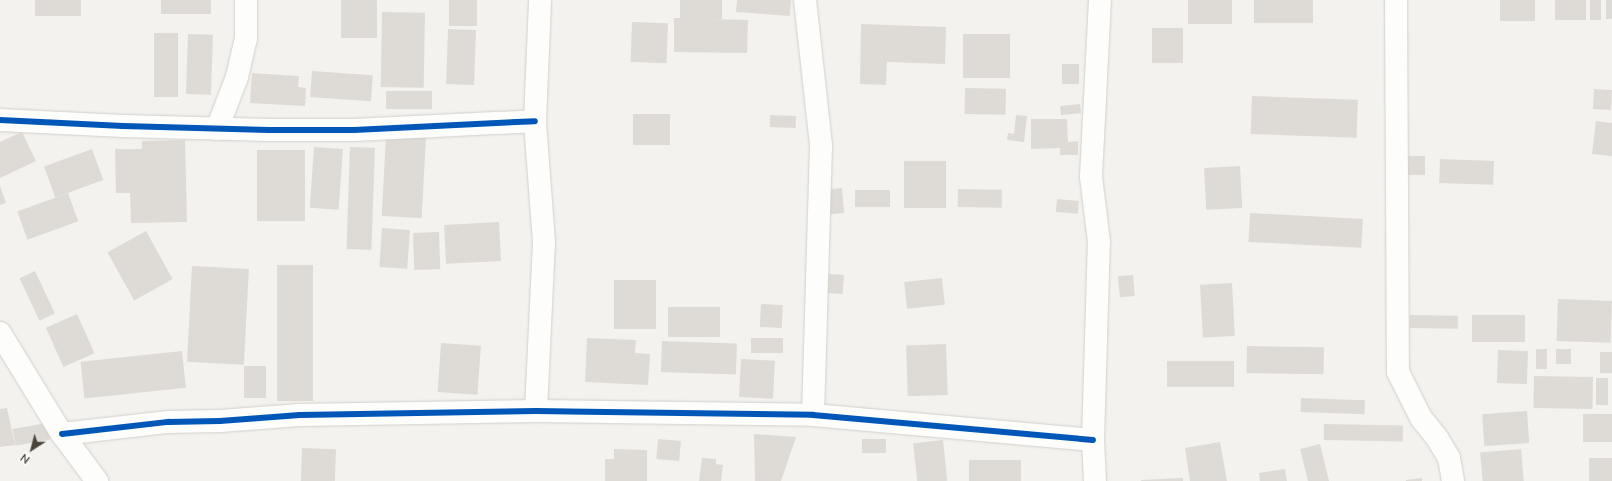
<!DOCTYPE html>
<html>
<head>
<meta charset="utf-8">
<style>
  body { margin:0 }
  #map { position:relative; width:1612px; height:481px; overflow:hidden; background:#f4f2ee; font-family:Mulish,sans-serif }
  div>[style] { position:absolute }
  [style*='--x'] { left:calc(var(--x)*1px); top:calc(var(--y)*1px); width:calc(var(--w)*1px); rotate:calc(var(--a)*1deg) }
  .building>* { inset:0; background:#dedbd6; transform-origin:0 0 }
  .roads { filter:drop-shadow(0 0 1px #d2d0cb) drop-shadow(0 0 1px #d2d0cb) }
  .minor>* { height:22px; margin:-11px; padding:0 11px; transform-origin:11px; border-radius:11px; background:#fdfdfc }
  .cycleway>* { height:6px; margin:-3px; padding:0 3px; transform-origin:3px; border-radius:3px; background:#0057b8 }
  span { translate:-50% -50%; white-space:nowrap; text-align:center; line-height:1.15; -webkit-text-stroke:3px #fff; paint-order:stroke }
  .north { position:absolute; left:12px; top:429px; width:40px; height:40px; -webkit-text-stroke:3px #fff; paint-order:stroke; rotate:216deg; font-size:11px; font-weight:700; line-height:16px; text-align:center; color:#4b4439 }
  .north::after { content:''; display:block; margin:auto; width:14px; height:18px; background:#4b4439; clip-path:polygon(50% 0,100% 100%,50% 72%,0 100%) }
</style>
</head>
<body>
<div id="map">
  <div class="building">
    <div style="left:35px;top:0;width:46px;height:16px"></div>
    <div style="left:161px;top:0;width:50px;height:14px"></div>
    <div style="left:341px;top:0;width:36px;height:38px"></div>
    <div style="left:449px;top:0;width:28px;height:26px"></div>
    <div style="clip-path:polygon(680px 0,722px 0,722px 19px,710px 19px,748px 20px,747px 53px,674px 52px,674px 18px,680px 18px)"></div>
    <div style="clip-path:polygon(737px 0,791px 0,790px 16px,736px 12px)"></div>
    <div style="left:1188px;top:0;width:44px;height:24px"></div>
    <div style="left:1254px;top:0;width:59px;height:23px"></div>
    <div style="left:1500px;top:0;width:35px;height:21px"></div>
    <div style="left:1555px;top:0;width:31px;height:20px"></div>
    <div style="left:1590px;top:0;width:11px;height:20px"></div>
    <div style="left:1606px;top:0;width:6px;height:19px"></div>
    <div style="left:382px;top:12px;width:43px;height:75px;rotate:1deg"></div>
    <div style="left:632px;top:22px;width:36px;height:40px;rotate:2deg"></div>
    <div style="clip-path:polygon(861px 24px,946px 27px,945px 64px,887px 62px,886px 85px,860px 84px)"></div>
    <div style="left:1152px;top:28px;width:31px;height:35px"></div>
    <div style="left:448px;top:29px;width:28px;height:55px;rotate:2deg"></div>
    <div style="left:154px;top:33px;width:24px;height:64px"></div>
    <div style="left:188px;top:34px;width:25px;height:60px;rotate:2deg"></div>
    <div style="left:963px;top:34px;width:47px;height:44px"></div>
    <div style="left:1062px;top:64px;width:17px;height:20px"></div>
    <div style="left:312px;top:71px;width:61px;height:26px;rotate:4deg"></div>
    <div style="clip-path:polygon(252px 73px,299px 76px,298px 87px,306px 88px,305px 106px,250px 103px)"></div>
    <div style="left:965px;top:88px;width:41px;height:26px;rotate:1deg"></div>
    <div style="left:1594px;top:89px;width:18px;height:20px;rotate:3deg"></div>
    <div style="left:386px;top:91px;width:46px;height:18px"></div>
    <div style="left:1252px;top:96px;width:106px;height:38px;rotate:2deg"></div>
    <div style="left:1080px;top:104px;width:9px;height:20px;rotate:84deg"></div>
    <div style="left:633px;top:114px;width:37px;height:31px"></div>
    <div style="left:770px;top:115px;width:26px;height:12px;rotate:2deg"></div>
    <div style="clip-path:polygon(1016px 115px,1027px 116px,1024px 142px,1007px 140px,1008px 133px,1014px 134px)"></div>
    <div style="clip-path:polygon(1031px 119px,1067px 119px,1068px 142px,1078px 141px,1078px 155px,1060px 155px,1060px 148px,1031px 149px)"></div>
    <div style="clip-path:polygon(1596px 121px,1612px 123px,1612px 156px,1592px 154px)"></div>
    <div style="clip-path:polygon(22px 132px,36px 161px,0 178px,0 142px)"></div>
    <div style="left:386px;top:135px;width:40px;height:81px;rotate:3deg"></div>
    <div style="clip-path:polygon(185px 140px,187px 222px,131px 223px,130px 193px,116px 193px,115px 149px,142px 149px,142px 141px)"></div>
    <div style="left:314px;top:147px;width:29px;height:61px;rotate:4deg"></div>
    <div style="left:350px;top:147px;width:25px;height:102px;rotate:2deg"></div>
    <div style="left:92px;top:149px;width:33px;height:51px;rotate:70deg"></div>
    <div style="left:257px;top:150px;width:48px;height:71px"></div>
    <div style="left:1408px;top:156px;width:17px;height:19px"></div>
    <div style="left:1440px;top:159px;width:54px;height:24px;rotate:2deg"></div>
    <div style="left:904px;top:161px;width:42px;height:47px"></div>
    <div style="left:1240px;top:166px;width:42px;height:36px;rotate:87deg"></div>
    <div style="clip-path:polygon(0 186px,6px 203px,0 205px)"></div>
    <div style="left:842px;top:188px;width:25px;height:14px;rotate:85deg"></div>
    <div style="left:958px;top:189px;width:44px;height:18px;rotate:1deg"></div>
    <div style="left:890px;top:190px;width:17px;height:35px;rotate:90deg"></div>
    <div style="left:68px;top:193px;width:30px;height:54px;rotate:70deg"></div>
    <div style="left:1057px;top:199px;width:22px;height:13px;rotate:5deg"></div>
    <div style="left:1250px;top:213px;width:113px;height:29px;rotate:3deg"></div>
    <div style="left:499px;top:222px;width:39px;height:55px;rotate:87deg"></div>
    <div style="left:382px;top:228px;width:28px;height:39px;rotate:4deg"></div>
    <div style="left:146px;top:231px;width:55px;height:44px;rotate:61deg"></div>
    <div style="left:439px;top:232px;width:37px;height:26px;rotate:88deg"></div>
    <div style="left:277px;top:265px;width:36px;height:136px"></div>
    <div style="left:192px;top:266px;width:57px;height:96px;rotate:3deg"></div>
    <div style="left:35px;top:271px;width:47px;height:17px;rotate:65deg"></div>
    <div style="left:828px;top:274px;width:16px;height:19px;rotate:4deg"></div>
    <div style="left:1133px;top:275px;width:21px;height:15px;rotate:85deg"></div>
    <div style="left:942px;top:278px;width:27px;height:38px;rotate:84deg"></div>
    <div style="left:614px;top:280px;width:42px;height:49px"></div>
    <div style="left:1232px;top:283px;width:53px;height:32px;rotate:87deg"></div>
    <div style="left:1558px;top:299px;width:54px;height:42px;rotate:2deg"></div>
    <div style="left:761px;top:304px;width:22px;height:23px;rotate:3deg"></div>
    <div style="left:668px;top:307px;width:52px;height:30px"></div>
    <div style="left:77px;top:314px;width:43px;height:34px;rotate:66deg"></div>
    <div style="left:1410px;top:315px;width:48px;height:13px;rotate:1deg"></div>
    <div style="left:1525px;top:315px;width:27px;height:53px;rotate:90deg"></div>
    <div style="clip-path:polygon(587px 338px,636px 340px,635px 353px,650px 354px,648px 385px,585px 382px)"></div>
    <div style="left:783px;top:338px;width:15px;height:32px;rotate:90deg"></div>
    <div style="left:662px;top:341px;width:75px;height:31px;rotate:2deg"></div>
    <div style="left:441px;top:343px;width:40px;height:49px;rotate:4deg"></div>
    <div style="left:946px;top:344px;width:51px;height:40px;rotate:88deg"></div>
    <div style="left:1247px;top:346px;width:77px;height:27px;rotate:1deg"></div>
    <div style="left:1536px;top:349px;width:11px;height:20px"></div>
    <div style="left:1556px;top:349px;width:15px;height:15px"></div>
    <div style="left:1498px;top:350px;width:30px;height:33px;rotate:2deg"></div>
    <div style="left:182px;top:351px;width:37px;height:102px;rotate:84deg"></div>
    <div style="left:1600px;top:352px;width:12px;height:21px"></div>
    <div style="left:741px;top:359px;width:34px;height:38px;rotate:3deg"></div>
    <div style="left:1234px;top:361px;width:26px;height:67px;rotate:90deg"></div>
    <div style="left:244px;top:366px;width:22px;height:32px"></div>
    <div style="left:1534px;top:376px;width:59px;height:32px;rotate:1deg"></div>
    <div style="left:1596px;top:378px;width:12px;height:27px"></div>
    <div style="left:1301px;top:398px;width:64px;height:14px;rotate:2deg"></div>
    <div style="clip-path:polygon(7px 408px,15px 445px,0 447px,0 409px)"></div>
    <div style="left:1527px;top:411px;width:32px;height:45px;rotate:86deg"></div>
    <div style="left:1612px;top:414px;width:28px;height:29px;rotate:90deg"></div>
    <div style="left:47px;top:423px;width:17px;height:35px;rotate:80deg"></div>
    <div style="left:1324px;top:424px;width:79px;height:16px;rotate:1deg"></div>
    <div style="clip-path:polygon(754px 434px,796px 437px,781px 481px,755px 481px)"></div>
    <div style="left:658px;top:439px;width:23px;height:20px;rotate:5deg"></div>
    <div style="left:862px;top:439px;width:24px;height:14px"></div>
    <div style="left:943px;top:440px;width:41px;height:30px;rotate:84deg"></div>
    <div style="clip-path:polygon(1220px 442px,1227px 481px,1190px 481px,1185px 448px)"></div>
    <div style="clip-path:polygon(1320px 444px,1329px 481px,1308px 481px,1300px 449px)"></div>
    <div style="left:302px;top:448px;width:34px;height:33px;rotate:2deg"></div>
    <div style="clip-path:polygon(614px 449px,647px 450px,647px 481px,605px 481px,605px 459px,614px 459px)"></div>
    <div style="left:1521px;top:449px;width:32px;height:41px;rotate:85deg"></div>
    <div style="clip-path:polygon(702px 458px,716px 459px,716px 464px,723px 465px,721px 481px,699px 481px)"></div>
    <div style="left:1612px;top:458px;width:23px;height:23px;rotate:90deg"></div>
    <div style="left:1021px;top:460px;width:21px;height:52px;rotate:90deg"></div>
    <div style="clip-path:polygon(1285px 469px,1287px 481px,1260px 481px,1259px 473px)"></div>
    <div style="clip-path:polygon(1183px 478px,1183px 481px,1141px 481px,1141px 480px)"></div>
    <div style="clip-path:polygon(1422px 478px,1422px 481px,1406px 481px,1406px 480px)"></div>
  </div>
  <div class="roads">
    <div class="minor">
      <div style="--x:805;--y:0;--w:147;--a:83.7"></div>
      <div style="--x:821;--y:146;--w:269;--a:91.7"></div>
      <div style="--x:1396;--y:0;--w:372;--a:89.7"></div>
      <div style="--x:1398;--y:372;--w:51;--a:63.4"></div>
      <div style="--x:1421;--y:418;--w:26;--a:51"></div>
      <div style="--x:1437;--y:438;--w:23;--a:59"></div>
      <div style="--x:1449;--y:458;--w:23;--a:80"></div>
      <div style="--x:0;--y:120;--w:123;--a:2.8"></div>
      <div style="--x:123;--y:126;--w:146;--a:1.6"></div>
      <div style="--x:269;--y:130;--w:85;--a:0"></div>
      <div style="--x:354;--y:130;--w:181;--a:-2.8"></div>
      <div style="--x:217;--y:129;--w:56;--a:-69"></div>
      <div style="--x:237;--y:77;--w:39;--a:-77"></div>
      <div style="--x:246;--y:39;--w:39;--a:-90"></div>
      <div style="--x:0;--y:333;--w:119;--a:58.5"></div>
      <div style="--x:62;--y:434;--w:59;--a:53.3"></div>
      <div style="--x:536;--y:411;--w:169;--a:-87.3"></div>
      <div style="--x:544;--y:242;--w:121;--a:-94.3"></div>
      <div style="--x:535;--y:121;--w:121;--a:-87.6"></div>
      <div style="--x:62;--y:434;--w:107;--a:-6.5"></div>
      <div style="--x:168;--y:422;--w:52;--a:-1.1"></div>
      <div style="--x:220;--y:421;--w:80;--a:-4.3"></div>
      <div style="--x:300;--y:415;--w:236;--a:-1"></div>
      <div style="--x:536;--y:411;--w:277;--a:0.8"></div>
      <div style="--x:813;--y:415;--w:281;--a:5.1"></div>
      <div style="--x:1095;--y:481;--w:41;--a:-92.8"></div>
      <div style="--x:1093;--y:440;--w:198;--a:-88.3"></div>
      <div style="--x:1099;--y:242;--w:65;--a:-97"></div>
      <div style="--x:1091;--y:177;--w:177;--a:-87.1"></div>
    </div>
  </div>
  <div class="cycleway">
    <div style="--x:0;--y:120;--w:123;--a:2.8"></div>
    <div style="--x:123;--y:126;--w:146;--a:1.6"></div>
    <div style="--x:269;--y:130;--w:85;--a:0"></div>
    <div style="--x:354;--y:130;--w:181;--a:-2.8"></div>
    <div style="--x:62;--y:434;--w:107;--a:-6.5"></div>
    <div style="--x:168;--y:422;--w:52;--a:-1.1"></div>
    <div style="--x:220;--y:421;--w:80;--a:-4.3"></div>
    <div style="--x:300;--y:415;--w:236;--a:-1"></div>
    <div style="--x:536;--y:411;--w:277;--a:0.8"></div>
    <div style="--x:813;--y:415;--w:281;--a:5.1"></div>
  </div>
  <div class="north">N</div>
</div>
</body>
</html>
